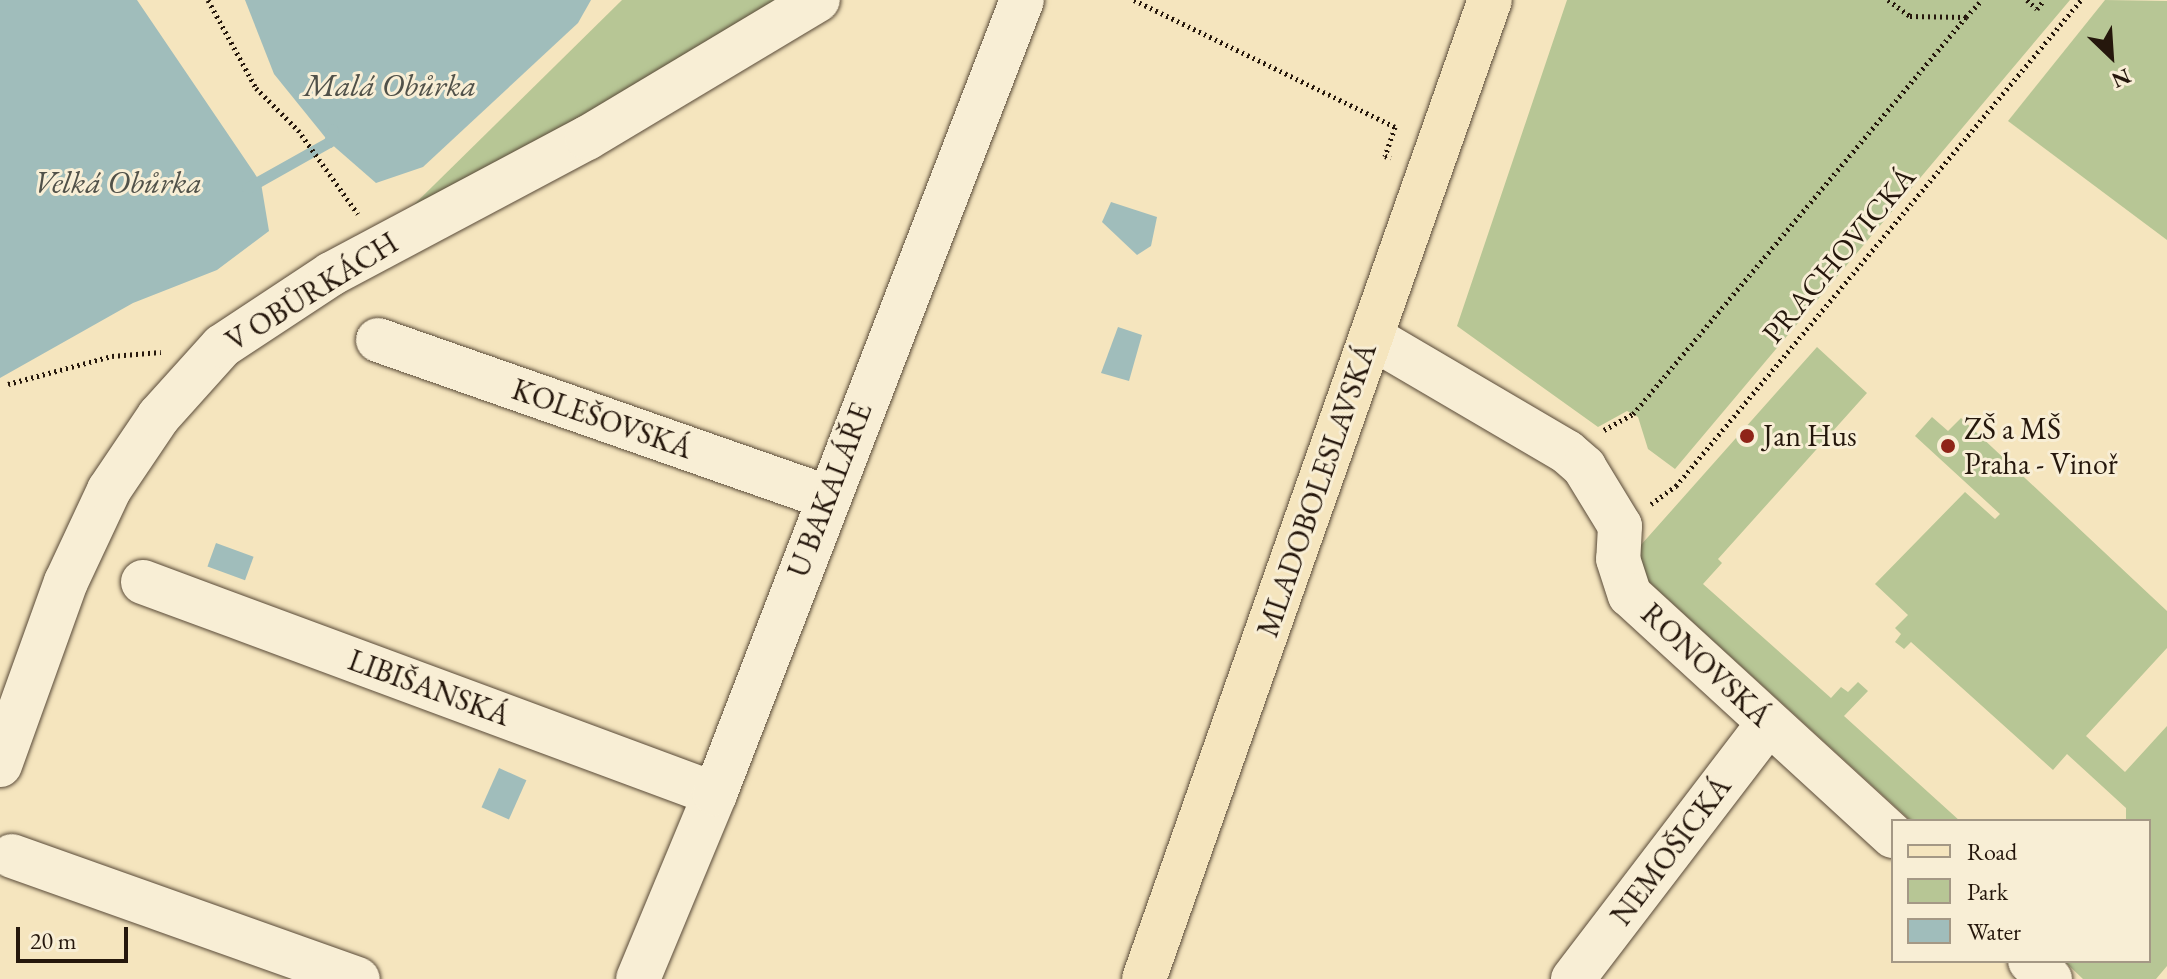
<!DOCTYPE html>
<html>
<head>
<meta charset="utf-8">
<style>
  body { margin:0 }
  #map { position:relative; width:2167px; height:979px; overflow:hidden; background:#f5e5be; font-family:"EB Garamond",serif }
  div>[style] { position:absolute }
  [style*='--x'] { left:calc(var(--x)*1px); top:calc(var(--y)*1px); width:calc(var(--w)*1px); rotate:calc(var(--a)*1deg) }
  .green>* { inset:0; background:#b7c695 }
  .water>* { inset:0; background:#a0bdbb; transform-origin:0 0 }
  .stream>* { height:11px; margin:-5.5px; padding:0 5.5px; transform-origin:5.5px; border-radius:5.5px; background:#a0bdbb }
  .path>* { height:5px; margin-top:-2.5px; transform-origin:0; background:repeating-linear-gradient(90deg,#25170c 0 2px,transparent 0 6px) }
  .roads { filter:drop-shadow(0 0 2px #594a38) drop-shadow(0 0 2px #594a38) }
  .minor>* { height:44px; margin:-22px; padding:0 22px; transform-origin:22px; border-radius:22px; background:#f8eed5 }
  .major>* { height:44px; margin:-22px; padding:0 22px; transform-origin:22px; border-radius:22px; background:#f5e5be }
  .dots>* { width:22px; height:22px; translate:-50% -50%; box-sizing:border-box; border:4px solid #f8eed5; border-radius:50% }
  span { translate:-50% -50%; white-space:nowrap; text-align:center; line-height:1.15; -webkit-text-stroke:6px #f8eed5; paint-order:stroke }
  .street-label { font-size:30px; color:#25170c }
  .poi-label { font-size:30px; color:#25170c }
  .left { translate:0 -50%; text-align:left }
  .water-label { font-size:32px; color:#505149; font-style:italic }
  .legend { position:absolute; left:1891px; top:819px; width:260px; height:144px; box-sizing:border-box; background:#f8eed5; border:2px solid #a49885; margin:0; padding:10px 14px; list-style:none; font-size:24px; color:#25170c }
  .legend li { display:flex; align-items:center; gap:16px; height:40px }
  .legend b { width:40px; border:2px solid #a49885 }
  .north { position:absolute; left:2071px; top:16px; width:80px; height:80px; -webkit-text-stroke:6px #f8eed5; paint-order:stroke; rotate:155deg; font-size:22px; font-weight:700; line-height:32px; text-align:center; color:#25170c }
  .north::after { content:''; display:block; margin:auto; width:28px; height:36px; background:#25170c; clip-path:polygon(50% 0,100% 100%,50% 72%,0 100%) }
  .scale { position:absolute; left:16px; top:927px; width:112px; height:36px; box-sizing:border-box; border:4px solid #25170c; border-top:0; padding-left:10px; font-size:24px; line-height:28px; white-space:nowrap; color:#25170c; -webkit-text-stroke:6px #f8eed5; paint-order:stroke }
</style>
</head>
<body>
<div id="map">
  <div class="green">
    <div style="clip-path:polygon(622px 0,815px 0,375px 243px)"></div>
    <div style="clip-path:polygon(1567px 0,2070px 0,1675px 469px,1648px 449px,1638px 417px,1627px 411px,1598px 427px,1457px 326px)"></div>
    <div style="clip-path:polygon(2105px 0,2167px 1px,2167px 240px,2008px 121px)"></div>
    <div style="clip-path:polygon(1817px 347px,1867px 393px,1718px 559px,1722px 563px,1703px 584px,1831px 698px,1841px 687px,1848px 692px,1858px 682px,1868px 691px,1844px 716px,1960px 821px,1911px 821px,1636px 570px,1640px 546px)"></div>
    <div style="clip-path:polygon(1932px 417px,1948px 431px,1961px 418px,2167px 611px,2167px 648px,2086px 736px,2125px 772px,2167px 726px,2167px 966px,2156px 979px,2083px 979px,2064px 961px,2149px 961px,2149px 821px,2126px 821px,2126px 808px,2067px 754px,2053px 770px,1911px 642px,1904px 649px,1895px 642px,1901px 634px,1895px 628px,1908px 615px,1875px 584px,1965px 492px,1995px 519px,2000px 514px,1915px 436px)"></div>
  </div>
  <div class="water">
    <div style="clip-path:polygon(0 0,137px 0,261px 183px,269px 231px,217px 270px,133px 303px,0 378px)"></div>
    <div style="clip-path:polygon(245px 0,591px 0,578px 23px,423px 167px,376px 183px,329px 142px,274px 74px)"></div>
    <div style="clip-path:polygon(1111px 202px,1157px 217px,1151px 246px,1137px 255px,1102px 222px)"></div>
    <div style="clip-path:polygon(1118px 327px,1142px 335px,1129px 381px,1101px 373px)"></div>
    <div style="left:216px;top:543px;width:40px;height:25px;rotate:20deg"></div>
    <div style="left:499px;top:768px;width:30px;height:43px;rotate:24deg"></div>
  </div>
  <div class="stream">
    <div style="--x:247;--y:188;--w:94;--a:-29.3"></div>
    <div style="--x:329;--y:142;--w:13;--a:-72"></div>
  </div>
  <div class="path">
    <div style="--x:208;--y:0;--w:100;--a:61.4"></div>
    <div style="--x:256;--y:88;--w:59;--a:45"></div>
    <div style="--x:298;--y:130;--w:103;--a:54.5"></div>
    <div style="--x:1134;--y:0;--w:290;--a:25.9"></div>
    <div style="--x:1395;--y:127;--w:31;--a:109"></div>
    <div style="--x:1385;--y:156;--w:6;--a:18"></div>
    <div style="--x:1888;--y:0;--w:27;--a:36"></div>
    <div style="--x:1910;--y:16;--w:56;--a:1"></div>
    <div style="--x:1966;--y:17;--w:23;--a:-47"></div>
    <div style="--x:2027;--y:0;--w:13;--a:42"></div>
    <div style="--x:2037;--y:9;--w:11;--a:-52"></div>
    <div style="--x:8;--y:384;--w:108;--a:-15.1"></div>
    <div style="--x:112;--y:356;--w:49;--a:-4.7"></div>
    <div style="--x:1604;--y:430;--w:33;--a:-29"></div>
    <div style="--x:1633;--y:414;--w:518;--a:-50.01"></div>
    <div style="--x:1651;--y:504;--w:31;--a:-36"></div>
    <div style="--x:1676;--y:486;--w:633;--a:-50.19"></div>
  </div>
  <div class="roads">
    <div class="minor">
      <div style="--x:1371;--y:337;--w:227;--a:30.4"></div>
      <div style="--x:1567;--y:452;--w:23;--a:41"></div>
      <div style="--x:1584;--y:467;--w:69;--a:58.6"></div>
      <div style="--x:1620;--y:526;--w:33;--a:93"></div>
      <div style="--x:1618;--y:559;--w:38;--a:72"></div>
      <div style="--x:1630;--y:595;--w:357;--a:42.5"></div>
      <div style="--x:378;--y:340;--w:475;--a:19.3"></div>
      <div style="--x:143;--y:582;--w:610;--a:20.34"></div>
      <div style="--x:0;--y:765;--w:195;--a:-70.2"></div>
      <div style="--x:66;--y:582;--w:102;--a:-64.9"></div>
      <div style="--x:109;--y:490;--w:89;--a:-56"></div>
      <div style="--x:159;--y:416;--w:94;--a:-48"></div>
      <div style="--x:222;--y:346;--w:131;--a:-33.4"></div>
      <div style="--x:331;--y:274;--w:290;--a:-28"></div>
      <div style="--x:587;--y:138;--w:269;--a:-30.9"></div>
      <div style="--x:12;--y:856;--w:367;--a:19.6"></div>
      <div style="--x:2030;--y:961;--w:27;--a:42"></div>
      <div style="--x:638;--y:979;--w:200;--a:-67.4"></div>
      <div style="--x:715;--y:794;--w:851;--a:-68.86"></div>
      <div style="--x:1573;--y:979;--w:322;--a:-52.6"></div>
    </div>
    <div class="major">
      <div style="--x:1144;--y:979;--w:1038;--a:-70.54"></div>
    </div>
  </div>
  <div class="dots">
    <div style="left:1747px;top:436px;background:#8f2418"></div>
    <div style="left:1948px;top:446px;background:#8f2418"></div>
  </div>
  <div class="street-label">
    <span style="left:1839px;top:255px;rotate:-50deg">PRACHOVICKÁ</span>
    <span style="left:312px;top:292px;rotate:-32deg">V OBŮRKÁCH</span>
    <span style="left:602px;top:419px;rotate:19deg">KOLEŠOVSKÁ</span>
    <span style="left:830px;top:490px;rotate:-69deg">U BAKALÁŘE</span>
    <span style="left:1317px;top:490px;rotate:-71deg">MLADOBOLESLAVSKÁ</span>
    <span style="left:1706px;top:665px;rotate:43deg">RONOVSKÁ</span>
    <span style="left:429px;top:688px;rotate:20deg">LIBIŠANSKÁ</span>
    <span style="left:1671px;top:851px;rotate:-53deg">NEMOŠICKÁ</span>
  </div>
  <div class="poi-label">
    <span class="left" style="left:1964px;top:446px">ZŠ a MŠ<br>Praha - Vinoř</span>
    <span class="left" style="left:1763px;top:436px">Jan Hus</span>
  </div>
  <div class="water-label">
    <span style="left:390px;top:85px">Malá Obůrka</span>
    <span style="left:118px;top:182px">Velká Obůrka</span>
  </div>
  <ul class="legend">
  <li><b style="height:10px;background:#f5e5be"></b>Road</li>
  <li><b style="height:22px;background:#b7c695"></b>Park</li>
  <li><b style="height:22px;background:#a0bdbb"></b>Water</li>
  </ul>
  <div class="north">N</div>
  <div class="scale">20 m</div>
</div>
</body>
</html>
